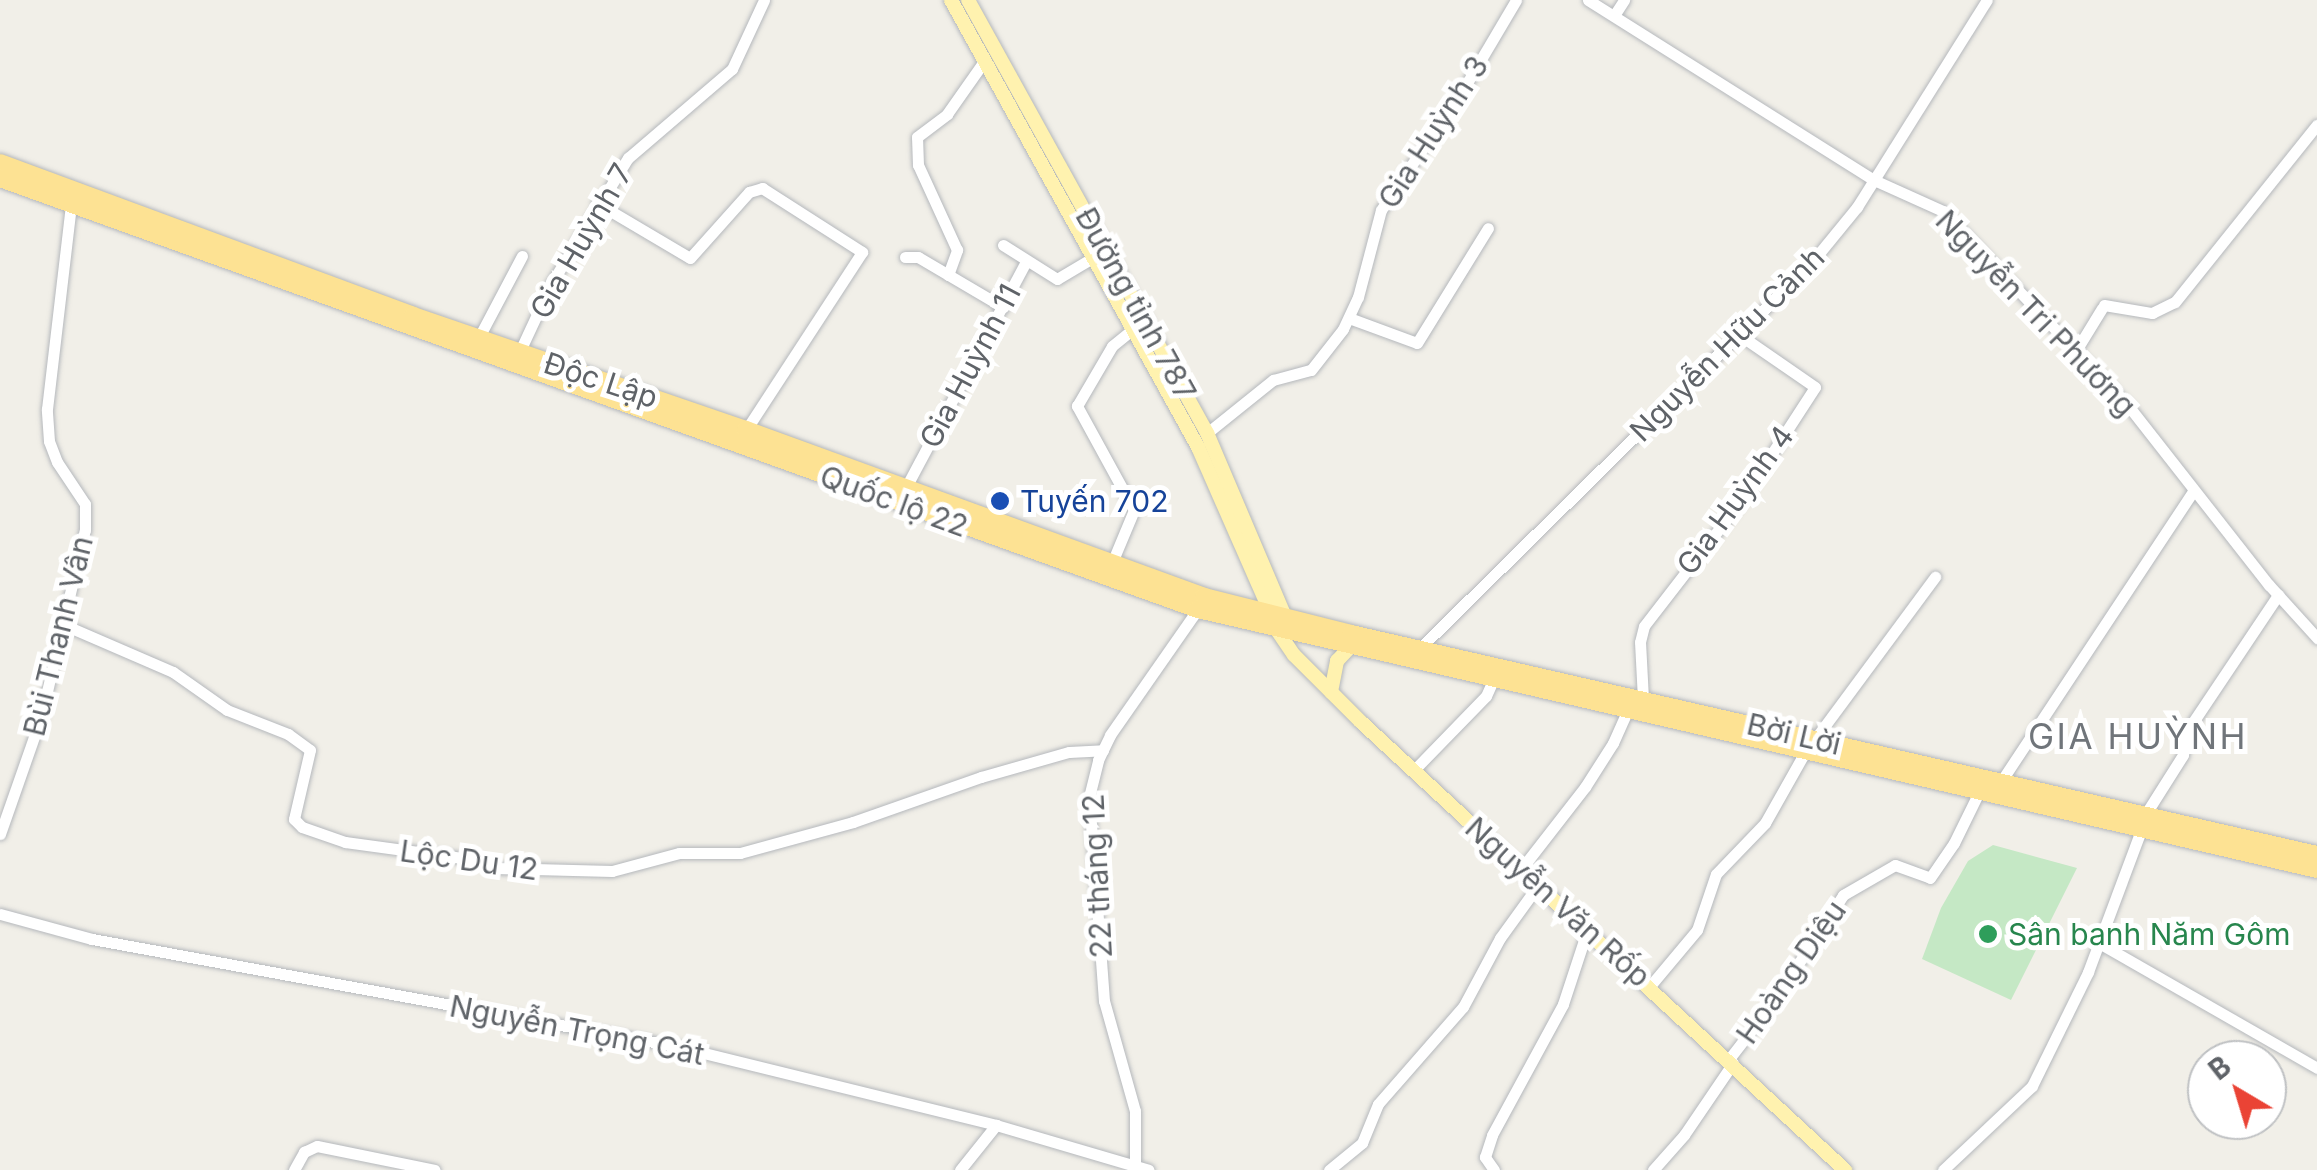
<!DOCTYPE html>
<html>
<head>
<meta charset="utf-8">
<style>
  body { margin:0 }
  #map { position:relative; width:2317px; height:1170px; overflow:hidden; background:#f1efe8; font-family:Inter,sans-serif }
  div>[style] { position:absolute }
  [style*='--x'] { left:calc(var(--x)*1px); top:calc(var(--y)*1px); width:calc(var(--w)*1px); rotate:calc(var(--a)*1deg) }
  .green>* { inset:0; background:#c5e8c5 }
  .roads { filter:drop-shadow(0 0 2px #b5b8bc) drop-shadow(0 0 2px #b5b8bc) }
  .minor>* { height:11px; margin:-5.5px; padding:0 5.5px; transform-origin:5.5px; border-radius:5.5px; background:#fff }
  .major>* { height:14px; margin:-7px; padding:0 7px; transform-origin:7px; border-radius:7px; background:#fff2af }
  .highway>* { height:18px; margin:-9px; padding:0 9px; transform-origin:9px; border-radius:9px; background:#fde293 }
  .dots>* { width:28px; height:28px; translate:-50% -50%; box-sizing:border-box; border:5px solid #fff; border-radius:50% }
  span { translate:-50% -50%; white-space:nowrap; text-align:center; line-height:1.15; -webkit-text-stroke:10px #fff; paint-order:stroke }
  .street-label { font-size:30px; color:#5f6368 }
  .transit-label { font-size:30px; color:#164399 }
  .left { translate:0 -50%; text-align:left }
  .leisure-label { font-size:30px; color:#27864d }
  .quarter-label { font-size:35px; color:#70757a; letter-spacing:2.5px }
  .north { position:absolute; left:2187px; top:1040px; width:100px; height:100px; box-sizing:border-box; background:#fff; border:2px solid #bfc1c3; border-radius:50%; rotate:322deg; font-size:28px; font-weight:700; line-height:40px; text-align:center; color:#5f6368 }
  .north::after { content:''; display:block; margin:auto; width:35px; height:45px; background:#ea4335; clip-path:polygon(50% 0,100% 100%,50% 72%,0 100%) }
</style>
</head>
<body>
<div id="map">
  <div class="green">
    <div style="clip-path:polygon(1993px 845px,2077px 868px,2011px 1000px,1922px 959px,1941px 908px,1968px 861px)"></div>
  </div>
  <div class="roads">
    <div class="minor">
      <div style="--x:1588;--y:0;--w:338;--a:32.2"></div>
      <div style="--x:1874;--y:180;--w:76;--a:24.2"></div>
      <div style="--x:1943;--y:211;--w:272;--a:46.5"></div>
      <div style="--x:2130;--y:408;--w:225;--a:51.9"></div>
      <div style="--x:2269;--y:585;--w:72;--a:47.8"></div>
      <div style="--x:1615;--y:14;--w:17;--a:-57"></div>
      <div style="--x:597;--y:203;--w:108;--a:30.6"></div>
      <div style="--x:690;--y:258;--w:89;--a:-48.2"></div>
      <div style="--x:749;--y:192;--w:14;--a:-17"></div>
      <div style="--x:762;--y:188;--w:119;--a:32.6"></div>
      <div style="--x:862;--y:252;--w:212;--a:123.1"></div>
      <div style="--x:1003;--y:245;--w:64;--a:32.2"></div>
      <div style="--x:1057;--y:279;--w:43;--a:-30.7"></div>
      <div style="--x:905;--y:257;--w:13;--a:0"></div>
      <div style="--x:918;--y:257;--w:99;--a:30.5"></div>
      <div style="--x:948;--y:275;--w:27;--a:-70"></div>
      <div style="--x:957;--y:250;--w:94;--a:-114.6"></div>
      <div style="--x:918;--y:165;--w:28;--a:-92"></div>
      <div style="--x:917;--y:137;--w:38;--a:-37"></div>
      <div style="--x:947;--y:114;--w:66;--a:-54.9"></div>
      <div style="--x:2104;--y:305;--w:49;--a:9.5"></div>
      <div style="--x:2152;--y:313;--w:25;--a:-26"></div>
      <div style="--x:2175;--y:302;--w:227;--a:-51.3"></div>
      <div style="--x:1349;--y:318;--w:72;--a:20.2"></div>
      <div style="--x:1417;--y:343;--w:135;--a:-58.3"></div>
      <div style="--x:478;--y:339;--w:94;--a:-62.1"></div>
      <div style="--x:2077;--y:349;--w:48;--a:-58.6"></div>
      <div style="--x:519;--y:353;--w:76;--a:-65.1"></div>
      <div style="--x:551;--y:284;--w:148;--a:-58.6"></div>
      <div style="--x:628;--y:158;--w:137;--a:-40.6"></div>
      <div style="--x:732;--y:69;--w:76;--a:-65.1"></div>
      <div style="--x:1207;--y:433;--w:85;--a:-38.8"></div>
      <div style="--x:1273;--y:380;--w:39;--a:-15"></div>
      <div style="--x:1311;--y:370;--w:52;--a:-52"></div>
      <div style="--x:1343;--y:329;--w:35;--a:-65"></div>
      <div style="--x:1358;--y:297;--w:90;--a:-75.2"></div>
      <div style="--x:1381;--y:210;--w:153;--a:-55.9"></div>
      <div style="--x:1467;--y:83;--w:96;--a:-59.4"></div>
      <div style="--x:905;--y:489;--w:258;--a:-62"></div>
      <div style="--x:1111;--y:565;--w:60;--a:-67.3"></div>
      <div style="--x:1134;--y:510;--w:119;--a:-118.7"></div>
      <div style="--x:1077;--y:406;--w:69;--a:-59.7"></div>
      <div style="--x:1112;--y:346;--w:27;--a:-39"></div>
      <div style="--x:62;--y:624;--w:121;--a:23.4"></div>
      <div style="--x:173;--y:672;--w:66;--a:35.1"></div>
      <div style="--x:227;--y:710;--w:66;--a:21.5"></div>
      <div style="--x:288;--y:734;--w:27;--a:36"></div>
      <div style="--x:310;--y:750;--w:71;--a:103.1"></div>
      <div style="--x:294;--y:819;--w:11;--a:45"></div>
      <div style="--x:302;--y:827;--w:46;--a:19.2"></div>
      <div style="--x:345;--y:842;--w:133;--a:7.8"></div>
      <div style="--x:477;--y:860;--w:20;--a:24"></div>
      <div style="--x:495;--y:868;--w:117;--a:1.5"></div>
      <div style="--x:612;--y:871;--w:69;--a:-15"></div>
      <div style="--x:679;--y:853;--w:61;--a:0"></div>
      <div style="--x:740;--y:853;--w:117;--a:-15.3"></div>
      <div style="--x:853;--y:822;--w:136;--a:-19.4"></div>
      <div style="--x:981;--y:777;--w:91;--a:-15.9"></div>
      <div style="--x:1069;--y:752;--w:34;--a:-3"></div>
      <div style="--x:1419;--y:649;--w:552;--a:-44.56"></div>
      <div style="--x:1812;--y:262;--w:71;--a:-50.7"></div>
      <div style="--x:1857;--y:207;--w:244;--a:-57.9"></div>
      <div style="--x:1643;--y:699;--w:57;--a:-93"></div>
      <div style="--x:1640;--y:642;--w:16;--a:-76"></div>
      <div style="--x:1644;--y:626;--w:162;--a:-52.3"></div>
      <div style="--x:1743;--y:498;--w:132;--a:-57"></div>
      <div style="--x:1815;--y:387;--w:90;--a:-145.4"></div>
      <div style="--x:1815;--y:739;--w:202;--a:-53.5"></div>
      <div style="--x:1414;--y:770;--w:103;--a:-45.8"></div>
      <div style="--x:1486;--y:696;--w:17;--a:-66"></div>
      <div style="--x:2000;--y:783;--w:351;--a:-56.5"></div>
      <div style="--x:2145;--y:815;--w:71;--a:-57.7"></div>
      <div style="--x:2183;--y:755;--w:24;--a:-81"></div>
      <div style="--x:2187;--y:731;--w:164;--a:-56.2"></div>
      <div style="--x:0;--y:834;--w:124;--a:-70.7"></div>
      <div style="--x:41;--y:717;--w:192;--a:-76.8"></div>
      <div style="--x:85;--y:530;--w:26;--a:-90"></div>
      <div style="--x:85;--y:504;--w:50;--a:-123.7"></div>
      <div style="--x:57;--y:462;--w:22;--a:-111"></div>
      <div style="--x:49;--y:441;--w:32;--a:-94"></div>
      <div style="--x:47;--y:409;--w:205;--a:-83.3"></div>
      <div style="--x:1522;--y:868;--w:103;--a:-52.1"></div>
      <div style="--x:1585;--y:787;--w:52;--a:-57.5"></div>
      <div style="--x:1613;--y:743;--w:34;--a:-66"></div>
      <div style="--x:0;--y:914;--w:95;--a:15.2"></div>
      <div style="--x:92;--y:939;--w:593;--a:10.4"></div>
      <div style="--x:675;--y:1046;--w:331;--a:13.8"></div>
      <div style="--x:996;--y:1125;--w:159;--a:16.4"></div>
      <div style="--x:2099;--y:943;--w:251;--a:29.8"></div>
      <div style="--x:1650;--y:986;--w:73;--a:-50"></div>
      <div style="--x:1697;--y:930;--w:59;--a:-71.3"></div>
      <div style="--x:1716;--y:874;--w:71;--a:-46.1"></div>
      <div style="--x:1765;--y:823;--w:81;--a:-60.6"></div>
      <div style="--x:1729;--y:1059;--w:73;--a:-52.2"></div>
      <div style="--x:1774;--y:1001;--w:126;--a:-56.9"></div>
      <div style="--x:1843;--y:895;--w:60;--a:-30"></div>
      <div style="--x:1895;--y:865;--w:37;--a:20"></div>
      <div style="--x:1930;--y:878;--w:42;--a:-55.6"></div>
      <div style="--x:1954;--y:843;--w:55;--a:-63.9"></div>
      <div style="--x:294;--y:1170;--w:21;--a:-61"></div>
      <div style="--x:304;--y:1152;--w:14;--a:-25"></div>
      <div style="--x:317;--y:1146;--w:120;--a:11.5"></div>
      <div style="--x:960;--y:1170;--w:58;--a:-51.3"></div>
      <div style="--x:1135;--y:1170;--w:59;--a:-90"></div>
      <div style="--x:1135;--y:1111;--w:114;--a:-105.7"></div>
      <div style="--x:1104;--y:1001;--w:205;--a:-94.2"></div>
      <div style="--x:1089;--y:797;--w:38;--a:-76"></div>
      <div style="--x:1098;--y:760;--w:28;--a:-64"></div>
      <div style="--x:1110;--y:735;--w:154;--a:-55.1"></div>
      <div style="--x:1329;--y:1170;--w:43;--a:-39.3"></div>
      <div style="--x:1362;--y:1143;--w:42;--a:-67.7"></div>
      <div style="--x:1378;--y:1104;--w:129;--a:-48.8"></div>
      <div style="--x:1463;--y:1007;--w:78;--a:-61.8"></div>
      <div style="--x:1500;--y:938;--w:67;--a:-54.2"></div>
      <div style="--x:1494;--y:1170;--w:16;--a:-125"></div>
      <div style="--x:1485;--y:1157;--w:23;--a:-72"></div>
      <div style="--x:1492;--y:1135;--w:149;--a:-61.5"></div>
      <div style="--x:1563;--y:1004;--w:80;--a:-71.8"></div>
      <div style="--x:1653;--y:1170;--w:47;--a:-48.5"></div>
      <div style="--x:1684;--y:1135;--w:87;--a:-55.8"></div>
      <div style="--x:1943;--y:1170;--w:122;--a:-43.3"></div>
      <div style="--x:2032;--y:1086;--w:127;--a:-63.8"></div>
      <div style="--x:2088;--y:972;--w:152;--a:-69.5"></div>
    </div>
    <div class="major">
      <div style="--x:951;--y:0;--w:511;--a:61.08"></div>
      <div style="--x:1198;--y:447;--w:181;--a:66.3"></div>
      <div style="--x:968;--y:0;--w:495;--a:61.1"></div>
      <div style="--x:1207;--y:433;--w:200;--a:67"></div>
      <div style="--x:1277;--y:630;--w:30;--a:56"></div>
      <div style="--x:1294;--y:655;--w:95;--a:45"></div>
      <div style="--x:1361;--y:722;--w:660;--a:42.79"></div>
      <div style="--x:1331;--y:692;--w:32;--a:-79"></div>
      <div style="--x:1337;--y:661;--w:19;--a:-47"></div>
    </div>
    <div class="highway">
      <div style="--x:0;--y:163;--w:440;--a:20.3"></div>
      <div style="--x:413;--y:316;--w:352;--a:18.9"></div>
      <div style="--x:746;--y:430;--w:487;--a:20"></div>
      <div style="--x:1204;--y:597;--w:152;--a:14.1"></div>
      <div style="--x:1351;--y:634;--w:991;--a:12.89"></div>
      <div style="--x:0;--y:178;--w:1273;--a:19.79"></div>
      <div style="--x:1198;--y:609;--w:1149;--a:13.08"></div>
    </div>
  </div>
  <div class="dots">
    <div style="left:1000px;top:501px;background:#1a4fb4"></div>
    <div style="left:1988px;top:934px;background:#2e9e5b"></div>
  </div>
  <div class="street-label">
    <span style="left:1433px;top:132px;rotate:-57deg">Gia Huỳnh 3</span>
    <span style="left:581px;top:241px;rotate:-60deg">Gia Huỳnh 7</span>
    <span style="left:1136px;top:304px;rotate:61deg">Đường tỉnh 787</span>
    <span style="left:2036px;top:313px;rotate:46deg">Nguyễn Tri Phương</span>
    <span style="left:1727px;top:344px;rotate:-45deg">Nguyễn Hữu Cảnh</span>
    <span style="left:970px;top:366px;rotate:-62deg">Gia Huỳnh 11</span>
    <span style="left:601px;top:380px;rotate:18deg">Độc Lập</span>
    <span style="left:1735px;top:500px;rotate:-54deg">Gia Huỳnh 4</span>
    <span style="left:894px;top:501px;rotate:20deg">Quốc lộ 22</span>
    <span style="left:58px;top:636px;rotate:-76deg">Bùi Thanh Vân</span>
    <span style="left:1794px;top:734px;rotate:13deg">Bời Lời</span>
    <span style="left:469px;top:860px;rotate:8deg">Lộc Du 12</span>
    <span style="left:1097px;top:876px;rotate:-93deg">22 tháng 12</span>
    <span style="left:1558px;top:902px;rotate:42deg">Nguyễn Văn Rốp</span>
    <span style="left:1791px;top:972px;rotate:-55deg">Hoàng Diệu</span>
    <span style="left:577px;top:1030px;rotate:11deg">Nguyễn Trọng Cát</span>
  </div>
  <div class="transit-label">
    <span class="left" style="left:1020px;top:501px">Tuyến 702</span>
  </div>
  <div class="leisure-label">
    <span class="left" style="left:2008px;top:934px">Sân banh Năm Gôm</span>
  </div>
  <div class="quarter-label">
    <span style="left:2138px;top:736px">GIA HUỲNH</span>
  </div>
  <div class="north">B</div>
</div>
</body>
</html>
